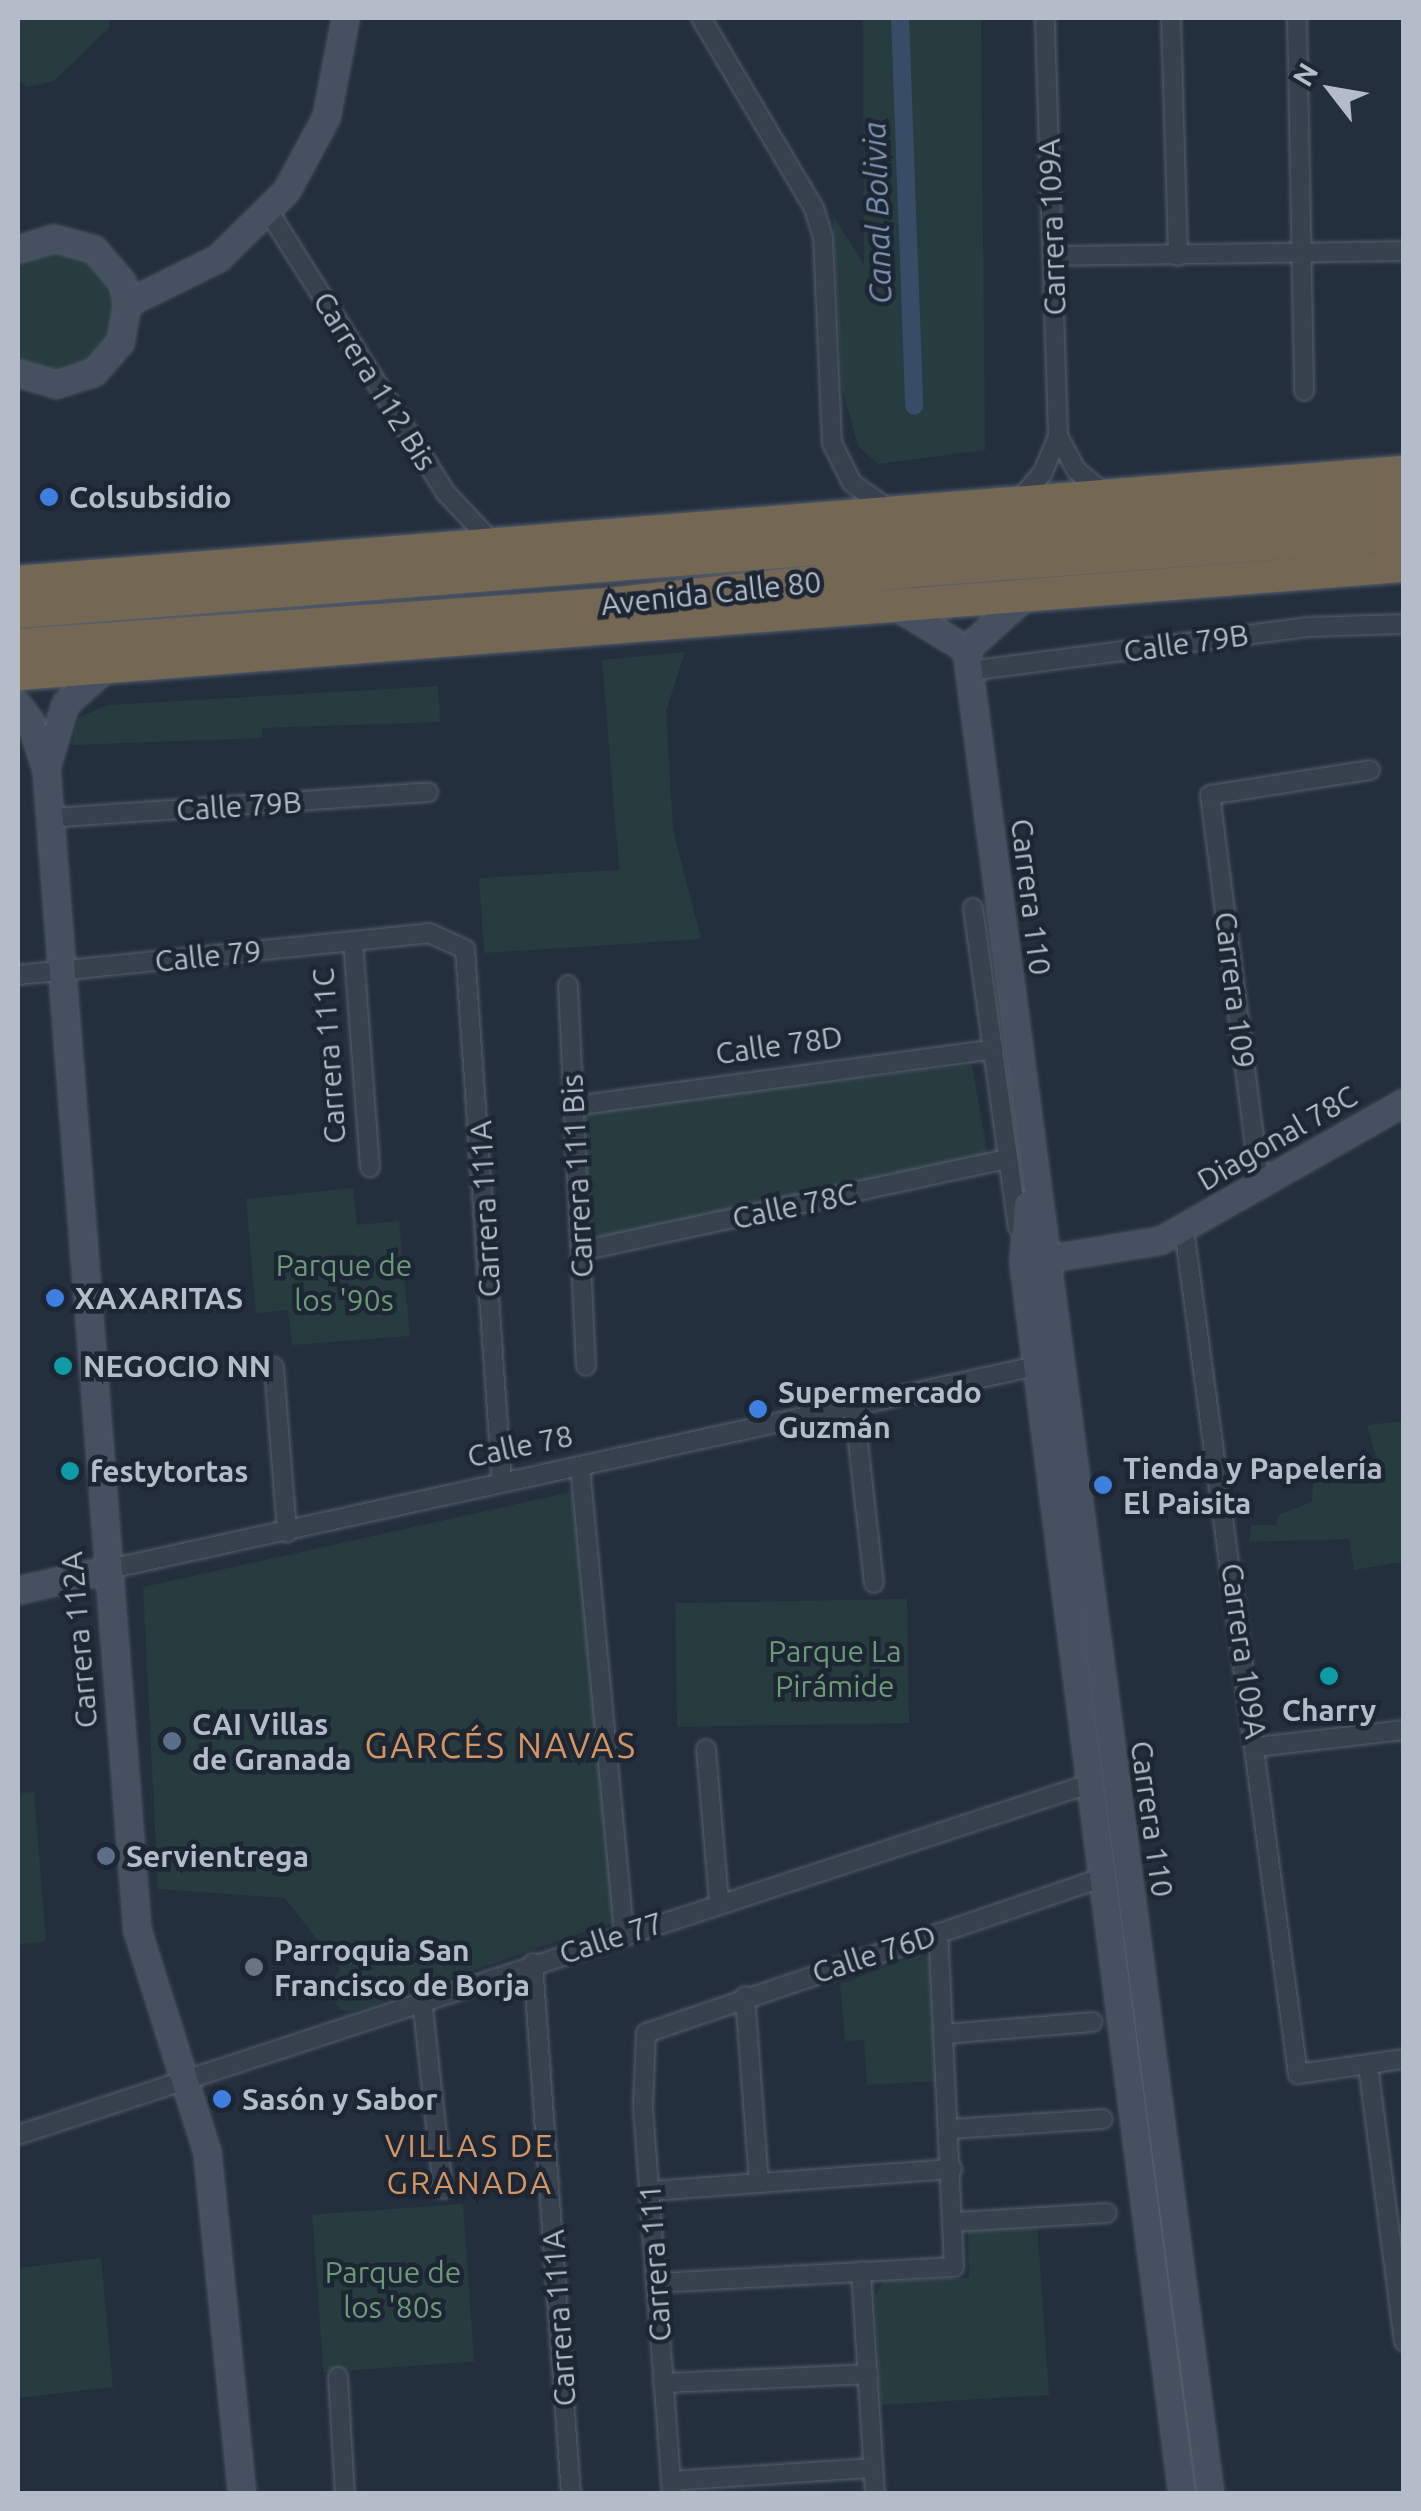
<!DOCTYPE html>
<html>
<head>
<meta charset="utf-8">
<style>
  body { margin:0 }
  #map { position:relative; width:1421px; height:2511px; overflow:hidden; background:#242f3e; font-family:Ubuntu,sans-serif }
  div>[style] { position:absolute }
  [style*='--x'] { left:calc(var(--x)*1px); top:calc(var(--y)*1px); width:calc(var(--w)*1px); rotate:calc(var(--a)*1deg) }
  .green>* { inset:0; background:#263c3f; transform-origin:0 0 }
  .canal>* { height:18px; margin:-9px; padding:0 9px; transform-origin:9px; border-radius:9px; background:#394c67 }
  .roads { filter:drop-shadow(0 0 2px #565f6c) drop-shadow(0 0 2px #565f6c) }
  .street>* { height:18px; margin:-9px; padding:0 9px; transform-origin:9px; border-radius:9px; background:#38414e }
  .secondary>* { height:25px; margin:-12.5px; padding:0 12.5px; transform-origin:12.5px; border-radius:12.5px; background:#465061 }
  .highway>* { height:32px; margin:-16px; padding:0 16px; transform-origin:16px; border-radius:16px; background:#746855 }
  .dots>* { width:28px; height:28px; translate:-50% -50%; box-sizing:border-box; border:5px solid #1d2633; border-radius:50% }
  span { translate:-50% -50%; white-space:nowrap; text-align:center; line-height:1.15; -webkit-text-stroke:9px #1d2633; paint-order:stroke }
  .street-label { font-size:30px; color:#b4bcc9 }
  .poi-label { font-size:30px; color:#b4bcc9; font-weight:700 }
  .left { translate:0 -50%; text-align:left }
  .park-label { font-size:30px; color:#6b9a76 }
  .water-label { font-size:32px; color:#7c92b1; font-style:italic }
  .neighbourhood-label { font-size:32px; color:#d59563; letter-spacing:2.5px }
  .quarter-label { font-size:35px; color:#d59563; letter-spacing:2.5px }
  .frame { position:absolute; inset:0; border:20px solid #b4bcc9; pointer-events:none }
  .north { position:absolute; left:1281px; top:40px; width:100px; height:100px; -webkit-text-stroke:8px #1d2633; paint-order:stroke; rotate:301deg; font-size:28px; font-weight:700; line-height:40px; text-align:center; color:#b4bcc9 }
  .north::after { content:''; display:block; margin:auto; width:35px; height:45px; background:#b4bcc9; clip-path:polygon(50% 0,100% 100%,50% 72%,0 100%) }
</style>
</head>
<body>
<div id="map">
  <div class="green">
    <div style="clip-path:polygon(18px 18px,109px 18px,110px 27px,54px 81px,27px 87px,18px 79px)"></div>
    <div style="clip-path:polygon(863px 18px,981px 18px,985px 450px,878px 464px,858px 446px,842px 387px,833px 215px,864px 265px)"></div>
    <div style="clip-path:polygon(46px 249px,85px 257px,112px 287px,117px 307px,115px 328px,92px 362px,52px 374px,18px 361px,18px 263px)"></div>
    <div style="clip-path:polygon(685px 652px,666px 711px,673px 829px,701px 939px,484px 953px,479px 878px,619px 870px,602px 660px)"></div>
    <div style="clip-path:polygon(438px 686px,440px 722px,262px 728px,263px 738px,72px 745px,78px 718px,108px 705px)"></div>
    <div style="clip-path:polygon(972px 1065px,988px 1156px,601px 1239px,585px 1223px,583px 1114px,594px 1108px)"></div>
    <div style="clip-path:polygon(353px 1188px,357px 1225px,399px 1221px,410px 1336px,292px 1345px,288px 1310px,256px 1313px,246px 1199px)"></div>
    <div style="clip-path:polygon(1403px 1421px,1403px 1562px,1354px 1570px,1349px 1539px,1249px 1542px,1251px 1525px,1276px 1525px,1278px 1515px,1312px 1502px,1313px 1482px,1376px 1457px,1367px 1425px)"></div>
    <div style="clip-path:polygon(576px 1491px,614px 1922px,353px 2012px,339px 2009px,327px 1987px,340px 1969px,285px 1898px,158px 1889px,143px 1587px)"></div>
    <div style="left:907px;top:1599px;width:124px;height:232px;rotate:89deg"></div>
    <div style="clip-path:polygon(34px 1792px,46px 1941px,18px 1945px,18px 1793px)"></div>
    <div style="clip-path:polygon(923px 1953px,933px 1963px,938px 2081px,867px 2085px,864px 2040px,845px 2041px,840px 1984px)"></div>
    <div style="left:463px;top:2204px;width:158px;height:151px;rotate:86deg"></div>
    <div style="clip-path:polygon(1037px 2221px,1049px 2395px,881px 2405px,875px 2296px,884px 2281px,969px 2278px,968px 2223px)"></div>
    <div style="clip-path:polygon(101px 2258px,113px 2387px,18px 2398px,18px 2268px)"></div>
  </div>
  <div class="canal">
    <div style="--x:900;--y:18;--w:388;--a:87.9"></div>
  </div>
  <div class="roads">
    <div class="street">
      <div style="--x:701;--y:18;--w:221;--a:59.3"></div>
      <div style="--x:814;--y:208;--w:30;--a:73"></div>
      <div style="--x:823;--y:237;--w:206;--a:87.5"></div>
      <div style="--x:832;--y:443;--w:45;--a:63.4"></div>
      <div style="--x:852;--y:483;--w:47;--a:35.4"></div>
      <div style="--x:1171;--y:18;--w:238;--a:88.3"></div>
      <div style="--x:1297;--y:18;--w:373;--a:88.9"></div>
      <div style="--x:269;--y:212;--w:331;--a:57.8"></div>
      <div style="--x:445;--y:492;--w:67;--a:46.8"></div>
      <div style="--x:1054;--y:256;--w:350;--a:-0.8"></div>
      <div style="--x:1058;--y:436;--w:38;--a:62"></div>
      <div style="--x:1076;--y:470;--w:38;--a:39"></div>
      <div style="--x:1019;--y:500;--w:37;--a:-49"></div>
      <div style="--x:1043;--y:472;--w:39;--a:-67"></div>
      <div style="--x:1058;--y:436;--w:418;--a:-91.8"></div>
      <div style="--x:969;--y:671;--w:341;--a:-7.4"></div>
      <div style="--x:1307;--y:627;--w:97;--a:-1.8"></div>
      <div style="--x:50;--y:818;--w:379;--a:-3.9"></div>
      <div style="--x:973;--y:908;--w:322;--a:82"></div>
      <div style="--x:353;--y:941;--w:227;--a:85.7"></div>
      <div style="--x:18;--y:975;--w:413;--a:-5.8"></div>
      <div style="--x:429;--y:933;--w:39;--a:24"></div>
      <div style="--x:465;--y:949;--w:535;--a:86.04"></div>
      <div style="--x:568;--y:985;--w:381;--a:87.3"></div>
      <div style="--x:574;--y:1106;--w:423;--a:-7.7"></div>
      <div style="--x:1260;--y:1185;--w:393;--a:-97.3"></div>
      <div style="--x:1210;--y:795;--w:162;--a:-8.9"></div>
      <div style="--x:1184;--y:1229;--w:853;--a:82.32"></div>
      <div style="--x:1298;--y:2074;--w:107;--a:-8.1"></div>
      <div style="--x:581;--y:1251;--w:437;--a:-12.2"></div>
      <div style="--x:274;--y:1367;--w:166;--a:85.5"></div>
      <div style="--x:854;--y:1406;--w:178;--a:83.6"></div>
      <div style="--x:580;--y:1466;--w:470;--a:84.6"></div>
      <div style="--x:105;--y:1570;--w:953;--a:-12.36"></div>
      <div style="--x:1257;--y:1747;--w:148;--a:-6.6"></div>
      <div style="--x:706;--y:1749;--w:154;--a:85.1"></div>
      <div style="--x:533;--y:1963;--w:532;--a:85.91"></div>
      <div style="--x:745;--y:1996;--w:187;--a:85.7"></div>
      <div style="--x:422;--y:1999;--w:191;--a:83.7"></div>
      <div style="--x:944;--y:2034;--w:149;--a:-4.6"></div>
      <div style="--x:1368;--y:2065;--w:279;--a:82.6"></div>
      <div style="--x:950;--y:2129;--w:153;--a:-3.7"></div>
      <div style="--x:18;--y:2135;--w:1130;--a:-18.15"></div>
      <div style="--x:650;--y:2191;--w:303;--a:-4.2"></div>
      <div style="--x:955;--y:2222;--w:152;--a:-3.4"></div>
      <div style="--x:861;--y:2271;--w:223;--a:86.4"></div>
      <div style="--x:656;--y:2283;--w:298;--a:-3.1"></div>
      <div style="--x:954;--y:2267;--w:334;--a:-92.7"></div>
      <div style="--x:338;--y:2377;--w:117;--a:86.6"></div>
      <div style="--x:663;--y:2383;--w:205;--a:-2.5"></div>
      <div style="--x:671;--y:2481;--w:202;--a:-3.7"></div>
      <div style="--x:672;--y:2494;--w:388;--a:-94.3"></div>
      <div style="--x:643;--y:2107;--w:74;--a:-87.7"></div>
      <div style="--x:646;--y:2033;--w:483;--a:-18.8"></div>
    </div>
    <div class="secondary">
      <div style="--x:18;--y:249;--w:37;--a:-17"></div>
      <div style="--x:53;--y:238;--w:42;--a:15"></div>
      <div style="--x:94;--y:249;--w:43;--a:49.7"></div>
      <div style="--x:122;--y:282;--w:22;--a:77"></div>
      <div style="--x:127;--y:303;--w:40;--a:100"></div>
      <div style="--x:120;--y:342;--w:40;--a:131"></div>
      <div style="--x:94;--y:372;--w:40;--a:162"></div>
      <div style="--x:56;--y:384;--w:40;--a:-164"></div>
      <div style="--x:127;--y:303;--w:102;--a:-26.3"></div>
      <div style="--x:218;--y:258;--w:95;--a:-44.6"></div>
      <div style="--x:286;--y:191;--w:84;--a:-61.6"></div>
      <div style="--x:326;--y:117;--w:101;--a:-79.1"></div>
      <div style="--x:897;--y:607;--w:81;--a:31.3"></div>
      <div style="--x:966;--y:649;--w:1861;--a:82.47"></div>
      <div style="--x:966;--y:649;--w:79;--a:-41.9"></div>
      <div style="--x:18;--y:705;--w:20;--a:53"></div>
      <div style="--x:30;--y:721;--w:51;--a:71.6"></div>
      <div style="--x:46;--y:769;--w:1165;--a:85.52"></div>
      <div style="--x:137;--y:1930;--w:233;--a:72.5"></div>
      <div style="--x:207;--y:2152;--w:344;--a:84.2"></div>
      <div style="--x:47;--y:764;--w:63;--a:-73.3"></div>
      <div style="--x:65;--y:704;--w:54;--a:-42"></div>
      <div style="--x:1027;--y:1204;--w:59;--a:93.9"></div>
      <div style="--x:1023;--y:1263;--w:1241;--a:82.64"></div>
      <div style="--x:1032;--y:1261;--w:131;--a:-9.2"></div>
      <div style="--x:1161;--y:1240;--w:279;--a:-29.6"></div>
      <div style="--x:18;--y:1590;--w:89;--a:-12.9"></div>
    </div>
    <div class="highway">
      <div style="--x:18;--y:582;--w:1390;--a:-4.54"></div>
      <div style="--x:18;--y:612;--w:1390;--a:-4.5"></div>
      <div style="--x:18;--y:645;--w:593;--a:-3.96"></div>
      <div style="--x:610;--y:604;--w:317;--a:-6.2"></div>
      <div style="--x:925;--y:570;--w:480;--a:-4.3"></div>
      <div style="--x:18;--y:674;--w:1390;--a:-4.46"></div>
    </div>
  </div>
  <div class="dots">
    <div style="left:49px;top:497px;background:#3f7fe0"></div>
    <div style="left:55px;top:1298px;background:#3f7fe0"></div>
    <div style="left:63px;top:1366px;background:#0f9aa8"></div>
    <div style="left:758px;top:1409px;background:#3f7fe0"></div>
    <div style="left:70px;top:1471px;background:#0f9aa8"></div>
    <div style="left:1103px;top:1485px;background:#3f7fe0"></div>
    <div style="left:1329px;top:1676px;background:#0f9aa8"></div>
    <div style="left:172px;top:1741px;background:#5c6f8a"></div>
    <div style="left:106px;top:1856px;background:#5c6f8a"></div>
    <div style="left:254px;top:1967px;background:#6b7280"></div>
    <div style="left:222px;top:2099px;background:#3f7fe0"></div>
  </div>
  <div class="street-label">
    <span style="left:1052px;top:227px;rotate:-92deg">Carrera 109A</span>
    <span style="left:375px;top:381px;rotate:58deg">Carrera 112 Bis</span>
    <span style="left:711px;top:593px;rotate:-6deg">Avenida Calle 80</span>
    <span style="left:1186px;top:643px;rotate:-8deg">Calle 79B</span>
    <span style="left:239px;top:806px;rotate:-4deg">Calle 79B</span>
    <span style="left:1031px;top:897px;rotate:83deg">Carrera 110</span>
    <span style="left:208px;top:956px;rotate:-6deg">Calle 79</span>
    <span style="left:1235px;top:990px;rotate:83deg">Carrera 109</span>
    <span style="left:779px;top:1045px;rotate:-8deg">Calle 78D</span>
    <span style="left:329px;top:1056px;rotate:-94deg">Carrera 111C</span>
    <span style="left:1277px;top:1138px;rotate:-30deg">Diagonal 78C</span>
    <span style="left:577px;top:1176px;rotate:-93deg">Carrera 111 Bis</span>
    <span style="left:794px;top:1206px;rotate:-12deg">Calle 78C</span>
    <span style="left:485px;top:1209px;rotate:-93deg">Carrera 111A</span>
    <span style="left:520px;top:1446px;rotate:-12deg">Calle 78</span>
    <span style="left:79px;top:1640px;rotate:-95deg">Carrera 112A</span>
    <span style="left:1244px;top:1651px;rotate:82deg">Carrera 109A</span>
    <span style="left:1152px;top:1819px;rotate:82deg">Carrera 110</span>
    <span style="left:611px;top:1938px;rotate:-18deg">Calle 77</span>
    <span style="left:874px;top:1954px;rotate:-18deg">Calle 76D</span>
    <span style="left:655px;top:2263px;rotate:-94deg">Carrera 111</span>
    <span style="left:559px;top:2318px;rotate:-94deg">Carrera 111A</span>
  </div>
  <div class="poi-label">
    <span class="left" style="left:69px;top:497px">Colsubsidio</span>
    <span class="left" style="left:75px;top:1298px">XAXARITAS</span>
    <span class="left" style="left:83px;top:1366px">NEGOCIO NN</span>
    <span class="left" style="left:778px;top:1409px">Supermercado<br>Guzmán</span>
    <span class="left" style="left:1123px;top:1485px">Tienda y Papelería<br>El Paisita</span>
    <span class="left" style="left:90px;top:1471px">festytortas</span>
    <span style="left:1329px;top:1710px">Charry</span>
    <span class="left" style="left:192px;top:1741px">CAI Villas<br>de Granada</span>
    <span class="left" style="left:126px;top:1856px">Servientrega</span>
    <span class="left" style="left:274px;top:1967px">Parroquia San<br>Francisco de Borja</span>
    <span class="left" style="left:242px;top:2099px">Sasón y Sabor</span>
  </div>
  <div class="park-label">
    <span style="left:344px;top:1282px">Parque de<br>los '90s</span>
    <span style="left:835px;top:1668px">Parque La<br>Pirámide</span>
    <span style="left:393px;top:2289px">Parque de<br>los '80s</span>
  </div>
  <div class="water-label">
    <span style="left:877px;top:213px;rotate:-92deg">Canal Bolivia</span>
  </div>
  <div class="neighbourhood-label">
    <span style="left:470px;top:2164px">VILLAS DE<br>GRANADA</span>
  </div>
  <div class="quarter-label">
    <span style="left:501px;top:1745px">GARCÉS NAVAS</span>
  </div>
  <div class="frame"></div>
  <div class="north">N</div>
</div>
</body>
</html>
